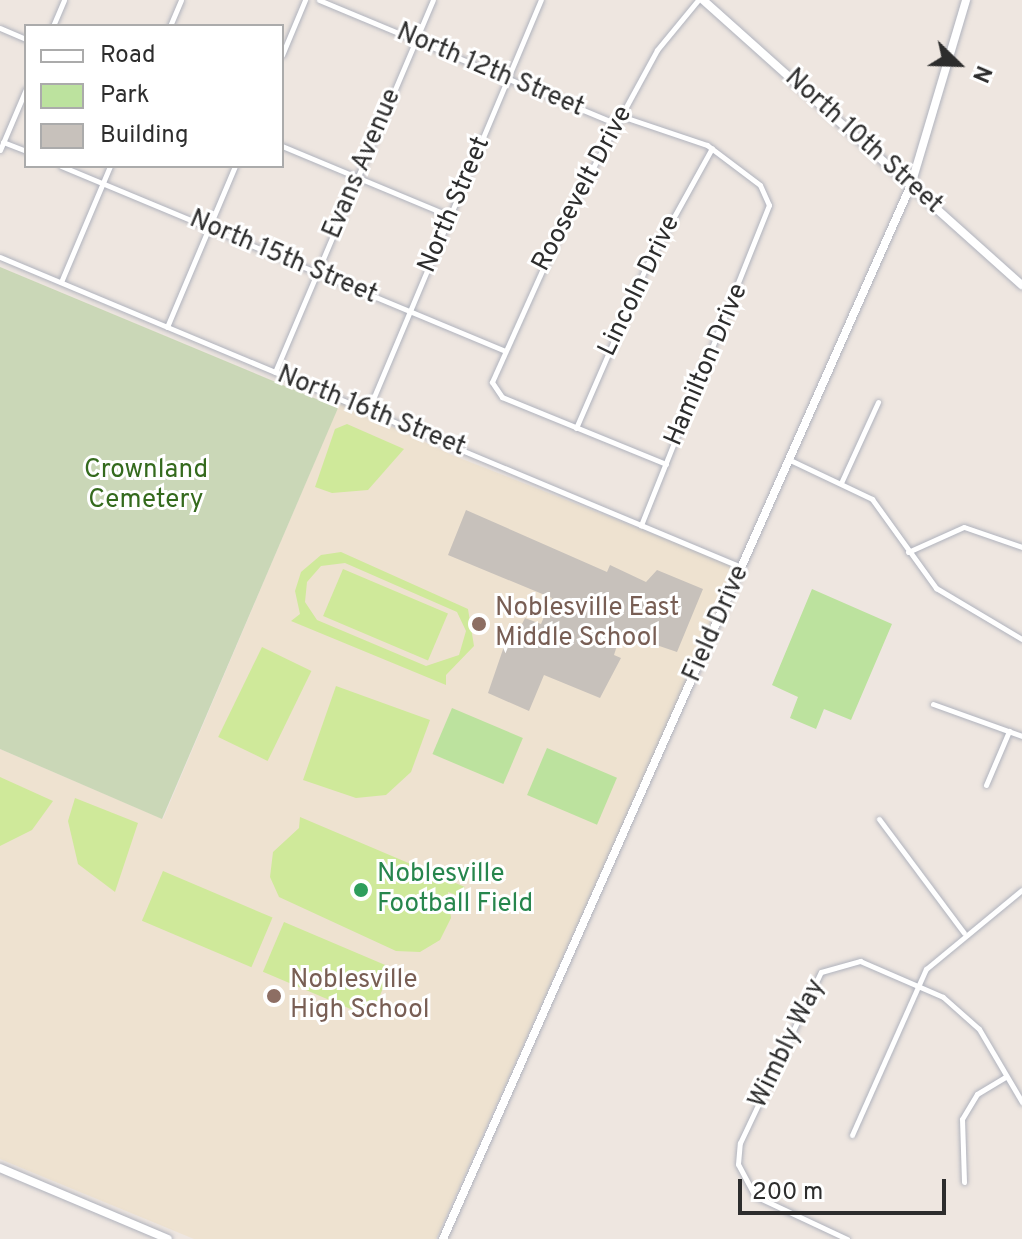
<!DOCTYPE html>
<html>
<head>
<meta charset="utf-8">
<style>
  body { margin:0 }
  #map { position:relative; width:1022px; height:1239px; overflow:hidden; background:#eee6e0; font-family:Overpass,sans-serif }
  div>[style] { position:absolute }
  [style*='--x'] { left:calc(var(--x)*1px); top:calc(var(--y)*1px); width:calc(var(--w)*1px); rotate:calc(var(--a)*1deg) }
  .education>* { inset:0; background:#eee2d0 }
  .green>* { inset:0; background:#bce29e; transform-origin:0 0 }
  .cemetery>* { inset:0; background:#cad7b7 }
  .pitch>* { inset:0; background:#cfe99a; transform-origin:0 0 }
  .building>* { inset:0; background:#c7c1bb }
  .roads { filter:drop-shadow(0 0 2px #b0b3bd) drop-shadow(0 0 2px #b0b3bd) }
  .street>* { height:5px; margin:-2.5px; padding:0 2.5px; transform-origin:2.5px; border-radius:2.5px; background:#fff }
  .secondary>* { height:8px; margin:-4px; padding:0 4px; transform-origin:4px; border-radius:4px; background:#fff }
  .dots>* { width:22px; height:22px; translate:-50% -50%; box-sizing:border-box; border:4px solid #fff; border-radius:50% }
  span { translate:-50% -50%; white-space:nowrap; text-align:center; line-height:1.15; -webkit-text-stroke:6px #fff; paint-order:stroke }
  .street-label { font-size:26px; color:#2d2d2d }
  .park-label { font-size:26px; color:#346a1d }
  .education-label { font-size:26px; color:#785e54 }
  .left { translate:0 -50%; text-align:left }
  .leisure-label { font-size:26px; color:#27864d }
  .legend { position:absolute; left:24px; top:24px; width:260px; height:144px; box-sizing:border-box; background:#fff; border:2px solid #ababab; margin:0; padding:10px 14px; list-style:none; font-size:24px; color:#2d2d2d }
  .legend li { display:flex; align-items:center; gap:16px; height:40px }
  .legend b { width:40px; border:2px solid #ababab }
  .north { position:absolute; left:918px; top:24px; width:80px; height:80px; -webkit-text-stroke:6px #fff; paint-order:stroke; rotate:113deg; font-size:22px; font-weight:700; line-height:32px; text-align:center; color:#2d2d2d }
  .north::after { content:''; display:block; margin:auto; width:28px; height:36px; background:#2d2d2d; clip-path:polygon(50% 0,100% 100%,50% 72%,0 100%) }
  .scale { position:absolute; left:738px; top:1179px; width:208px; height:36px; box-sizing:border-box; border:4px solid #2d2d2d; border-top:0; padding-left:10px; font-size:24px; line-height:28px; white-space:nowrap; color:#2d2d2d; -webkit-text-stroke:6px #fff; paint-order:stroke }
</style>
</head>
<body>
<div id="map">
  <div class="education">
    <div style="clip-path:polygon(340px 402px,452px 455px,729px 564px,733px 578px,436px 1239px,194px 1239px,0 1159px,0 749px,163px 819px)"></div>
  </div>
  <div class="green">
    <div style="clip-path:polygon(812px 589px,892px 624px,851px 720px,824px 709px,816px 729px,790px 718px,798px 697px,772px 685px)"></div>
    <div style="left:452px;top:708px;width:77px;height:50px;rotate:23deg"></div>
    <div style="left:547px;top:748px;width:76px;height:51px;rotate:23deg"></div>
  </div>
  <div class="cemetery">
    <div style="clip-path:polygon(0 267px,338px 408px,162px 819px,0 749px)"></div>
  </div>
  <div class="pitch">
    <div style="clip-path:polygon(347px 424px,404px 449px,368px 490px,332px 493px,315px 487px,335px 429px)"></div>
    <div style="clip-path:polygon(evenodd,341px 552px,468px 609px,474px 646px,446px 675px,446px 685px,291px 621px,300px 614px,295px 591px,301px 572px,321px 555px,341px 552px,345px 563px,457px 612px,466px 631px,459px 655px,426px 666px,317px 620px,305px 602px,307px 582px,321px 566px,345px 563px)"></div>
    <div style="left:343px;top:569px;width:114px;height:51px;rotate:23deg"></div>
    <div style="left:262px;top:647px;width:55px;height:100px;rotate:26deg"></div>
    <div style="clip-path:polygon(336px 686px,430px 720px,411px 772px,386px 795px,356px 798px,303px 780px)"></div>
    <div style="clip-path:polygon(0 777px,53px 801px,32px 830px,0 846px)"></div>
    <div style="clip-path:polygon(75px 798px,138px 823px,115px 892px,78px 864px,68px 821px)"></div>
    <div style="clip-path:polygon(300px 817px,465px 887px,461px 897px,448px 892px,451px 918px,440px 940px,420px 952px,396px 951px,279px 897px,270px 877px,273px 852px,299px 828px)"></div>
    <div style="left:163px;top:871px;width:119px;height:54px;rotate:23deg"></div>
    <div style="left:284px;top:922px;width:117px;height:54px;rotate:23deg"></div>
  </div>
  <div class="building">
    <div style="clip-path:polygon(466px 510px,607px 572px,610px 565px,646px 582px,657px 570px,703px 589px,677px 652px,621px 633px,614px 655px,621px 658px,600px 698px,544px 675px,529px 711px,488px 693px,511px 626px,521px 626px,525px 618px,541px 624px,552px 598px,448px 555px)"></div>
  </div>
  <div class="roads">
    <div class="street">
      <div style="--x:319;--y:0;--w:323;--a:22.6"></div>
      <div style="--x:53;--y:26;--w:28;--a:-67"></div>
      <div style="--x:170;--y:26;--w:28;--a:-67"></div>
      <div style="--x:0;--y:28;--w:28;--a:23"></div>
      <div style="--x:282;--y:55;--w:60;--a:-67.3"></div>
      <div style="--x:621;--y:116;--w:91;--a:18.6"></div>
      <div style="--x:707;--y:145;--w:66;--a:37"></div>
      <div style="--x:760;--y:185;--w:22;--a:66"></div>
      <div style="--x:769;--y:205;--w:345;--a:111.8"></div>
      <div style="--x:3;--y:142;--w:25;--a:21"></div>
      <div style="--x:282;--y:146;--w:182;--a:22.6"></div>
      <div style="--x:0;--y:150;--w:66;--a:-66.9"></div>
      <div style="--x:61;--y:166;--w:480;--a:22.6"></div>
      <div style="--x:0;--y:257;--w:803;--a:22.7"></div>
      <div style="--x:61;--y:282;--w:126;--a:-67.1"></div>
      <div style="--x:167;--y:327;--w:175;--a:-67.1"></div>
      <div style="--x:275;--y:372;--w:404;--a:-67"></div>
      <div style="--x:368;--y:411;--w:446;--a:-67.2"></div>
      <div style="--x:576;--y:428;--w:173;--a:-66.5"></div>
      <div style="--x:645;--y:269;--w:138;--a:-61"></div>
      <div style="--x:790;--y:460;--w:91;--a:25.4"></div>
      <div style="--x:872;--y:499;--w:110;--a:54.3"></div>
      <div style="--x:936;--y:588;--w:100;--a:30.7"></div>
      <div style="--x:666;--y:464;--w:177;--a:-157.8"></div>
      <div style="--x:502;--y:397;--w:18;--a:-124"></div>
      <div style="--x:492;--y:382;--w:181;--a:-65.8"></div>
      <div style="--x:566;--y:217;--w:190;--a:-61.4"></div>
      <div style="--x:657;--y:50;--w:65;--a:-50.6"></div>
      <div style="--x:841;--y:483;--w:89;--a:-65.4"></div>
      <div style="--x:908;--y:552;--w:61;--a:-24.1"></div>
      <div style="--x:964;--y:527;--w:61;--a:19"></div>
      <div style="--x:933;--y:704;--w:95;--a:19.8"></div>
      <div style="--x:986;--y:785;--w:59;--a:-66.9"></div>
      <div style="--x:879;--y:819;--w:142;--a:53.3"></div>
      <div style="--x:852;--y:1135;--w:182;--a:-66"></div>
      <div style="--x:926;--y:969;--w:124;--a:-39.5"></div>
      <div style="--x:964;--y:1182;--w:63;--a:-91.8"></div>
      <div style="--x:962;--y:1119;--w:29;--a:-59"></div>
      <div style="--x:977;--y:1094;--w:33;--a:-31"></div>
      <div style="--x:847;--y:1239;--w:102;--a:-154.9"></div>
      <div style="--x:755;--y:1196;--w:36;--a:-118"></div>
      <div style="--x:738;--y:1164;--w:21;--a:-85"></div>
      <div style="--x:740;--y:1143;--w:189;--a:-64.7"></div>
      <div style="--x:821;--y:972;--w:41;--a:-15.8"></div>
      <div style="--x:860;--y:961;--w:90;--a:23.4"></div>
      <div style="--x:943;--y:997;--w:48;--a:41.6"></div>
      <div style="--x:979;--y:1029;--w:85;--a:59.5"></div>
    </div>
    <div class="secondary">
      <div style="--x:703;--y:0;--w:428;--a:41.8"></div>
      <div style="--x:0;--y:1168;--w:182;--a:22.9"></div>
      <div style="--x:443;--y:1239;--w:1153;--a:-66.06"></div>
      <div style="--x:911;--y:185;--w:193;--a:-73.4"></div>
    </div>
  </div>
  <div class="dots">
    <div style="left:479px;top:624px;background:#8d6e63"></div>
    <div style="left:361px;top:890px;background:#2e9e5b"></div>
    <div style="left:274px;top:996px;background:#8d6e63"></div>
  </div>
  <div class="street-label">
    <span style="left:490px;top:71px;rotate:23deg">North 12th Street</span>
    <span style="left:863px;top:142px;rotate:42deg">North 10th Street</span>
    <span style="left:363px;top:164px;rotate:-67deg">Evans Avenue</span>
    <span style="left:583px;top:189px;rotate:-62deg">Roosevelt Drive</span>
    <span style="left:455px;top:205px;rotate:-67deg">North Street</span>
    <span style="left:283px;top:258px;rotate:23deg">North 15th Street</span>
    <span style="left:640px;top:286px;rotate:-64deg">Lincoln Drive</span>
    <span style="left:707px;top:365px;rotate:-67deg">Hamilton Drive</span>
    <span style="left:371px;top:412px;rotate:22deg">North 16th Street</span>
    <span style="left:717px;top:624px;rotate:-66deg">Field Drive</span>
    <span style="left:788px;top:1044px;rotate:-64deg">Wimbly Way</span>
  </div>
  <div class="park-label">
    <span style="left:146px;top:486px">Crownland<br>Cemetery</span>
  </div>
  <div class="education-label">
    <span class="left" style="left:495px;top:624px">Noblesville East<br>Middle School</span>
    <span class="left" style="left:290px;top:996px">Noblesville<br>High School</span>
  </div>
  <div class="leisure-label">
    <span class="left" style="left:377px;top:890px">Noblesville<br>Football Field</span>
  </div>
  <ul class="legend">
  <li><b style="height:10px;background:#fff"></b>Road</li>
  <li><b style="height:22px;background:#bce29e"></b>Park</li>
  <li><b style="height:22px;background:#c7c1bb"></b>Building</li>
  </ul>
  <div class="north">N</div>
  <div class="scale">200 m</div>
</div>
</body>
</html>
